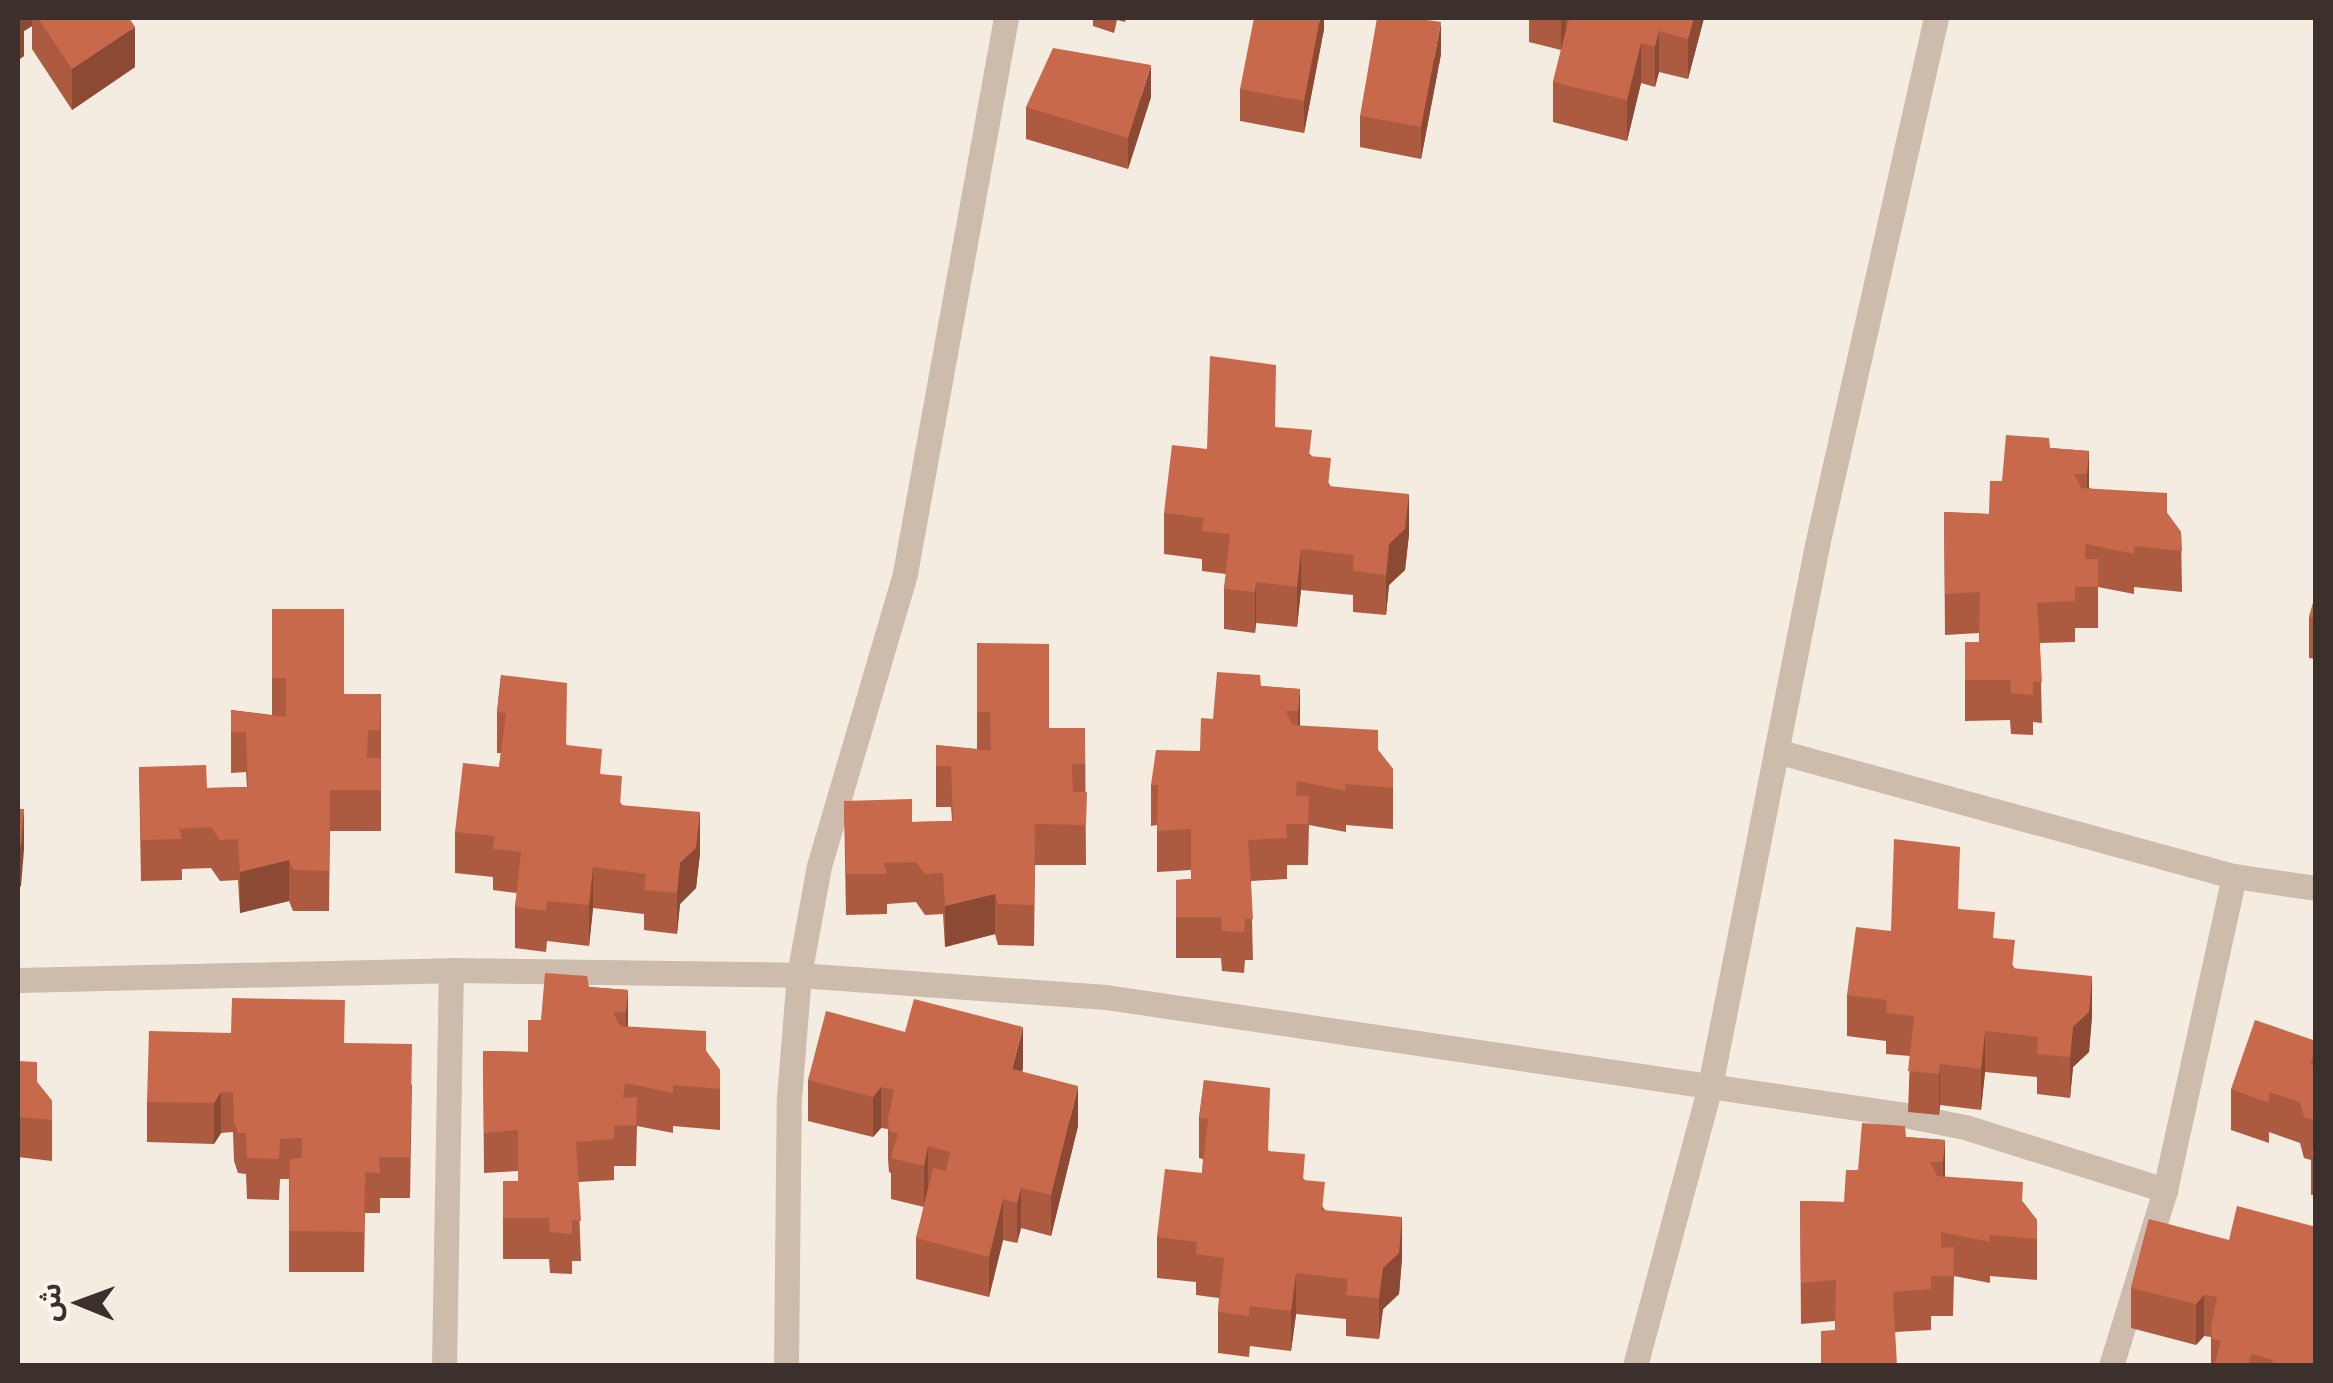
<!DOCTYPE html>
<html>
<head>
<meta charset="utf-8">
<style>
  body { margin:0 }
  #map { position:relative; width:2333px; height:1383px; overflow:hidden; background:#f4ebe1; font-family:"Archivo Narrow","Noto Sans Arabic",sans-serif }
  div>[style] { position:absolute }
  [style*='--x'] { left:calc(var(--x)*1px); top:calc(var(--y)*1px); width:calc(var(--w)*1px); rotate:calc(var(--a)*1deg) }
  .street>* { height:25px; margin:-12.5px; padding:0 12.5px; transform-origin:12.5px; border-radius:12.5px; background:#cdbbac }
  .wall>* { inset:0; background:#ac5a40 }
  .shaded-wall>* { inset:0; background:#8c4a34 }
  .building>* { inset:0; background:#c8694b }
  span { translate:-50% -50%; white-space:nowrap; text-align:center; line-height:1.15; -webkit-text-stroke:9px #fbf5ee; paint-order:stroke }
  .frame { position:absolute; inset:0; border:20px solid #3b302b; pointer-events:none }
  .north { position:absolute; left:30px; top:1253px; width:100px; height:100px; -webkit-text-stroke:8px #fbf5ee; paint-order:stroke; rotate:271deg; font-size:28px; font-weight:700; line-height:40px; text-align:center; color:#3b302b }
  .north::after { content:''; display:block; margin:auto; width:35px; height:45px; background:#3b302b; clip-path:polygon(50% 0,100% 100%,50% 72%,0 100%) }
</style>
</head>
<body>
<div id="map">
  <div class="street">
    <div style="--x:1776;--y:751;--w:475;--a:15.3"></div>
    <div style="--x:2234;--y:876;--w:83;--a:8.3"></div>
    <div style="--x:18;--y:980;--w:433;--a:-1.3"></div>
    <div style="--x:451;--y:970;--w:348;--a:0.8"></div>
    <div style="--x:799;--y:975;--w:308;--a:4.1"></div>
    <div style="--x:1106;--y:997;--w:802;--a:8.39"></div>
    <div style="--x:1899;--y:1114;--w:67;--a:11.1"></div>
    <div style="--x:1965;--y:1127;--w:210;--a:17.5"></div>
    <div style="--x:444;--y:1366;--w:396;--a:-89"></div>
    <div style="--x:786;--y:1366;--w:268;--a:-89.4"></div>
    <div style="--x:789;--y:1098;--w:123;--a:-85.4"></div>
    <div style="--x:799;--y:975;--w:111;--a:-79.6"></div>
    <div style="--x:819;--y:866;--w:305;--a:-73.6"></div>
    <div style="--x:905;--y:573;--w:564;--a:-79.69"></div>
    <div style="--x:1635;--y:1366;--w:290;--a:-75"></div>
    <div style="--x:1710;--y:1086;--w:551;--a:-78.81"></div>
    <div style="--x:1817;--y:545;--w:540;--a:-77.28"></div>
    <div style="--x:2111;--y:1366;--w:184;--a:-72.9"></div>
    <div style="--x:2165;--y:1190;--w:321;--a:-77.6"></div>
  </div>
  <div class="wall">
    <div style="clip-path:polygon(18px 18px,129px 18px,135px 67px,72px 110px,32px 49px,32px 26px,24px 31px,24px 56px,18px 60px)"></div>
    <div style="clip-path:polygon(1093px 18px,1126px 18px,1125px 22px,1117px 20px,1114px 33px,1093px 26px)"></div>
    <div style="clip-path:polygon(1324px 18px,1324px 29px,1304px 133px,1240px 121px,1240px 89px)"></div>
    <div style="clip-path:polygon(1529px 18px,1704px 18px,1688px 79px,1659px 72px,1655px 87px,1641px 83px,1627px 141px,1553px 122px,1553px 82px,1561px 50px,1529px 42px)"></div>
    <div style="clip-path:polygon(1441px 54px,1421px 159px,1360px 147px,1360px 116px)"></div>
    <div style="clip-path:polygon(1151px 97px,1128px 169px,1026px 139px,1026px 107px)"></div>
    <div style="clip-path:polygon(1275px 427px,1312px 456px,1331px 487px,1409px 534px,1405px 570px,1389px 585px,1386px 615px,1353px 612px,1353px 595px,1301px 590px,1297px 627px,1256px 623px,1255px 633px,1224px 629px,1224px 589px,1226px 574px,1202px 571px,1202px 559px,1164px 554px,1164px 513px,1207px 449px)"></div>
    <div style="clip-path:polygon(2050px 448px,2089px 451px,2089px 488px,2167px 513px,2181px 532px,2182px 592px,2134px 587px,2134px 594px,2098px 587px,2098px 628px,2075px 628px,2075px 642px,2040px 643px,2042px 723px,2033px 722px,2033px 735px,2011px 734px,2010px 720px,1965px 721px,1965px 642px,1979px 642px,1979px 633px,1945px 635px,1944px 512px,1989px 514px,2002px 481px)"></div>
    <div style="clip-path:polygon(2316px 593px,2316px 659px,2309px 658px,2309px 617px)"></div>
    <div style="clip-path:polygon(272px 609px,344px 694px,381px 694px,381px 831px,330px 831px,329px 911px,293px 911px,289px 901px,240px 913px,238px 880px,220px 881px,211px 868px,182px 869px,182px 880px,141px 881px,139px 767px,207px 788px,247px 787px,246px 772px,231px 773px,231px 710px,272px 715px)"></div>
    <div style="clip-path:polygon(977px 643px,1049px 728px,1085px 728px,1086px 865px,1035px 865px,1034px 946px,998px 945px,995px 934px,945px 947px,943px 914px,925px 915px,916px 902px,887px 904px,887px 914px,846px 915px,844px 801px,912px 822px,952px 821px,951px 807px,936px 807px,936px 745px,977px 749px)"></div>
    <div style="clip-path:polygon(501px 675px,567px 745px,602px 775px,622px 805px,700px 853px,696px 888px,680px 904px,677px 934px,644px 930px,644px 914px,593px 908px,589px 946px,547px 941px,546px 952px,515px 948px,515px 907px,517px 893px,493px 890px,493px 877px,455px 873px,455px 832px,499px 767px,501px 753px,497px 753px,497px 712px)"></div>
    <div style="clip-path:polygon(1261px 686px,1300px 689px,1300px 726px,1378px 750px,1393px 769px,1393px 829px,1346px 825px,1346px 832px,1309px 825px,1308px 865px,1287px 865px,1287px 879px,1251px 881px,1253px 960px,1245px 960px,1244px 973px,1222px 971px,1221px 958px,1176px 958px,1176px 880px,1191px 879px,1191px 870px,1157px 872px,1157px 825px,1151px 826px,1151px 785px,1200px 751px,1213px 719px)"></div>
    <div style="clip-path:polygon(1959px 909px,1995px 939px,2015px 969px,2092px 1016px,2089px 1052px,2073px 1067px,2070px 1098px,2037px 1094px,2037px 1077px,1985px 1072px,1981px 1110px,1940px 1105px,1939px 1115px,1908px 1112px,1910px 1056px,1886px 1054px,1886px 1041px,1847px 1036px,1847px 995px,1891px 931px)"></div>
    <div style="clip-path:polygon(589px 987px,628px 990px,628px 1027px,706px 1051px,720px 1070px,720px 1130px,673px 1126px,673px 1133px,637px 1126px,636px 1166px,614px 1166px,614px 1180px,578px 1182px,581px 1261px,572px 1261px,572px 1274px,550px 1273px,549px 1259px,503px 1259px,503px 1181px,518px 1181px,518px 1171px,484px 1173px,483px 1051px,528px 1052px,541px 1020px)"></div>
    <div style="clip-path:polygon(2316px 1041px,2316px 1195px,2311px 1195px,2311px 1160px,2304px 1158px,2300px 1143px,2269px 1132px,2269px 1143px,2231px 1130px,2231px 1089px)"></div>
    <div style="clip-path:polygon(344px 1043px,412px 1085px,410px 1198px,380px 1198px,380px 1213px,365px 1213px,364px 1272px,289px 1272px,289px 1179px,280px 1179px,279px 1200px,247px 1199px,246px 1174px,238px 1173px,234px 1161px,233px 1132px,221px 1133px,214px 1144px,147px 1142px,147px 1102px)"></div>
    <div style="clip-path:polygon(18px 1061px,37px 1082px,52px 1101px,52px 1161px,18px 1157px)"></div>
    <div style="clip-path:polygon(1023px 1068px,1022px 1071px,1078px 1126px,1051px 1236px,1021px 1228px,1017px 1243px,1003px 1240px,989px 1297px,916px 1279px,916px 1238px,924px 1207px,891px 1199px,891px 1173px,889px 1172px,888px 1159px,888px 1129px,881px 1128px,873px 1137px,808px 1121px,808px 1080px)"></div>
    <div style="clip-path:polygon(1204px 1080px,1269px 1151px,1305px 1180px,1325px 1210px,1402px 1258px,1399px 1294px,1383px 1309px,1379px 1339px,1346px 1336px,1346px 1319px,1296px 1314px,1291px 1351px,1250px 1346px,1249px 1357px,1218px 1353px,1218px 1312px,1219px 1298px,1196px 1295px,1196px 1282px,1157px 1278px,1157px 1237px,1202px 1173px,1203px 1159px,1199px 1158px,1199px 1118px)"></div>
    <div style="clip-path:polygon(1906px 1137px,1945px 1140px,1945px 1177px,2023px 1202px,2037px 1220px,2037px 1280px,1990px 1276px,1990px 1283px,1954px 1276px,1953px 1316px,1931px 1316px,1931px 1330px,1895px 1332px,1835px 1330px,1835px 1321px,1801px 1324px,1800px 1201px,1844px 1202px,1858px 1170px)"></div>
    <div style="clip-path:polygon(2149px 1219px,2316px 1366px,2211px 1366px,2211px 1337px,2204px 1336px,2196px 1345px,2131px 1328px,2131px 1288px)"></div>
  </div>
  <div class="shaded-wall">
    <div style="clip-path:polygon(18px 18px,32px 18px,32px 26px,24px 31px,24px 56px,18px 60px)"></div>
    <div style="clip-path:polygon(1320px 18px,1324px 18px,1324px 29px,1304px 133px,1304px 101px)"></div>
    <div style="clip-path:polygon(1561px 18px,1566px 18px,1566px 31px,1561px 50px)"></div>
    <div style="clip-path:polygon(1694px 18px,1704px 18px,1688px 79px,1688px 39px)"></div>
    <div style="clip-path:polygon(1441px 22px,1441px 54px,1421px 159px,1421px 127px)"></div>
    <div style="clip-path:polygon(135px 27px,135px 67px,72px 110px,72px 69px)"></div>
    <div style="clip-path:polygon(1659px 31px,1659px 72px,1655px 87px,1655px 46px)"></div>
    <div style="clip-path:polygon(1641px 43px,1641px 83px,1627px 141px,1627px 100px)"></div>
    <div style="clip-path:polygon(1151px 65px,1151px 97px,1128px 169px,1128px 138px)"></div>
    <div style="clip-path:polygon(2089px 451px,2089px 492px,2087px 515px,2087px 474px)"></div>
    <div style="clip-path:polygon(1409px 494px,1409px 534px,1405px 570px,1389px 585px,1386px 615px,1386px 575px,1389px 544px)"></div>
    <div style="clip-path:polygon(1301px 549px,1301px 590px,1297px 627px,1297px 587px)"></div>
    <div style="clip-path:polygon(1256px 582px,1256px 623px,1255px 633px,1255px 592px)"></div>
    <div style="clip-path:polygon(1300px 689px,1300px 730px,1298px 752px,1298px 711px)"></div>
    <div style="clip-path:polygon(24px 809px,24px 850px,21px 886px,18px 889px,18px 848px)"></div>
    <div style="clip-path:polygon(700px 812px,700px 853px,696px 888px,680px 904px,677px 934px,677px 893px,680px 863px)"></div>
    <div style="clip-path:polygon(289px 860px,289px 901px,240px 913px,240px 872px)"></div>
    <div style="clip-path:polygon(593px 867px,593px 908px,589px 946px,589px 905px)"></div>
    <div style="clip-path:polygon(995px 894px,995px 934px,945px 947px,945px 906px)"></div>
    <div style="clip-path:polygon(2092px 976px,2092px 1016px,2089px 1052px,2073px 1067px,2070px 1098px,2070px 1057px,2073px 1027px)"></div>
    <div style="clip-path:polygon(628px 990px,628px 1031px,626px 1053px,626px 1012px)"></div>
    <div style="clip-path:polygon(1023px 1027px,1023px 1068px,1012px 1109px,1012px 1069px)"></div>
    <div style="clip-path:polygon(1985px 1031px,1985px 1072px,1981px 1110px,1981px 1069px)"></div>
    <div style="clip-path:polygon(1940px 1064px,1940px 1105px,1939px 1115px,1939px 1074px)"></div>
    <div style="clip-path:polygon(1078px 1086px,1078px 1126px,1051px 1236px,1051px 1195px)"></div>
    <div style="clip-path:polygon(881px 1087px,881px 1128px,873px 1137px,873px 1097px)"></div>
    <div style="clip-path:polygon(221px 1092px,221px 1133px,214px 1144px,214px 1103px)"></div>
    <div style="clip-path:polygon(1945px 1140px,1945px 1181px,1943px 1203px,1943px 1162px)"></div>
    <div style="clip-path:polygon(928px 1146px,928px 1187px,924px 1207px,924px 1166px)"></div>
    <div style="clip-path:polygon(1021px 1188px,1021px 1228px,1017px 1243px,1017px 1203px)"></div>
    <div style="clip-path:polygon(1003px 1199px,1003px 1240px,989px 1297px,989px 1257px)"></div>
    <div style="clip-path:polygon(1402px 1217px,1402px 1258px,1399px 1294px,1383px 1309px,1379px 1339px,1379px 1298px,1383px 1268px)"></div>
    <div style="clip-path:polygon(1296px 1273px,1296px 1314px,1291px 1351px,1291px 1311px)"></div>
    <div style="clip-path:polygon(2204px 1295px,2204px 1336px,2196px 1345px,2196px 1304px)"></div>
  </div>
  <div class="building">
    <div style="clip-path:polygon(38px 18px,129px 18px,135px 27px,72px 69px)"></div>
    <div style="clip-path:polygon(1254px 18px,1320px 18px,1304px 101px,1240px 89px)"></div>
    <div style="clip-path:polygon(1377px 18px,1413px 18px,1441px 22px,1421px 127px,1360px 116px)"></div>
    <div style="clip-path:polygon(1569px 18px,1694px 18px,1688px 39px,1659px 31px,1655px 46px,1641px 43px,1627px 100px,1553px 82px)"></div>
    <div style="clip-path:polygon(1053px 48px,1151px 65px,1128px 138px,1026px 107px)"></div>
    <div style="clip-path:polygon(1210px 356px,1276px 365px,1275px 427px,1312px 430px,1309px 456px,1331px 458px,1328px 486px,1409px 494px,1405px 529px,1389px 544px,1386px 575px,1353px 571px,1354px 555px,1301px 549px,1297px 587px,1256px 582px,1255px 592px,1224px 589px,1230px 534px,1202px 531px,1204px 518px,1164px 513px,1172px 445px,1207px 449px)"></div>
    <div style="clip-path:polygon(2006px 435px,2049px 438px,2050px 448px,2089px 451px,2087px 474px,2074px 474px,2081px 488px,2167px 493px,2167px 513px,2181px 532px,2182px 551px,2134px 546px,2134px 554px,2086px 544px,2085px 559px,2098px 559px,2098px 587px,2075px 587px,2075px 601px,2037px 603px,2042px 682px,2033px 682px,2033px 695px,2011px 693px,2010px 680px,1965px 680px,1965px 642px,1979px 642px,1980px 592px,1945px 594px,1944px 512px,1989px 514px,1990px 481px,2002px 481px)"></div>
    <div style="clip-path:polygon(2316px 593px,2316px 619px,2309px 617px)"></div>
    <div style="clip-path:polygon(272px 609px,344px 609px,344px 694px,381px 694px,380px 730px,368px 730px,367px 758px,381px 758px,381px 790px,330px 790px,329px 871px,293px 870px,289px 860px,240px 872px,238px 839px,220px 840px,211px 827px,179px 829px,182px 839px,141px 840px,139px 767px,206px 765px,207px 788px,248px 787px,246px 732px,231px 732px,231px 710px,286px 717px,286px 678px,272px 678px)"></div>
    <div style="clip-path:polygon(977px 643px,1049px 644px,1049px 728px,1085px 728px,1085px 764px,1072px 764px,1073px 792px,1087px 792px,1086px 825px,1035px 824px,1034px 905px,998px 904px,995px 894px,945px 906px,943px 873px,925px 874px,916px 862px,883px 863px,887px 874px,846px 874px,844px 801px,912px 799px,912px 822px,953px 821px,951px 766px,936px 766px,936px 745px,991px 751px,990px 712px,977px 712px)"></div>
    <div style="clip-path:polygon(1217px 672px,1260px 675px,1261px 686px,1300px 689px,1298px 711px,1286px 711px,1292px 725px,1378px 730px,1378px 750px,1393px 769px,1393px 788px,1345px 784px,1346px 791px,1297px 781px,1296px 796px,1309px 796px,1308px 824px,1286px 824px,1287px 838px,1248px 840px,1253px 919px,1245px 919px,1244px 932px,1222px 931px,1221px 917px,1176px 917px,1176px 880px,1191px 879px,1191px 829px,1157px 831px,1158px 785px,1151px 785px,1156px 750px,1200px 751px,1201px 718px,1213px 719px)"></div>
    <div style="clip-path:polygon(501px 675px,567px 683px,566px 745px,602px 749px,600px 774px,622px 776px,620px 805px,700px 812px,696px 848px,680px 863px,677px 893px,644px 890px,646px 874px,593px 867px,589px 905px,547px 901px,546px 911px,515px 907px,521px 852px,493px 849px,495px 836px,455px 832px,463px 763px,499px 767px,506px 713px,497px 712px)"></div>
    <div style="clip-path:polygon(18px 809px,24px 809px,21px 845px,18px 848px)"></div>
    <div style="clip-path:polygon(1894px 839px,1960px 847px,1958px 909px,1995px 912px,1993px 938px,2015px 940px,2012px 968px,2092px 976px,2089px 1012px,2073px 1027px,2070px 1057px,2037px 1054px,2038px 1037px,1985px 1031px,1981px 1069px,1940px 1064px,1939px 1074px,1908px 1071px,1914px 1016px,1886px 1013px,1887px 1000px,1847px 995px,1856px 927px,1891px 931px)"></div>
    <div style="clip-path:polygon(545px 973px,587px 976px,589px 987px,628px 990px,626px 1012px,613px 1012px,620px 1026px,706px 1031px,706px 1051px,720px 1070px,720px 1089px,673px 1085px,673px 1093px,625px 1083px,623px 1098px,637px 1097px,636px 1125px,614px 1126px,614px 1139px,576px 1142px,581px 1221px,572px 1220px,572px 1234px,550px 1232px,549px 1218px,503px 1218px,503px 1181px,518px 1181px,518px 1130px,484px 1133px,483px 1051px,528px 1052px,528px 1020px,541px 1020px)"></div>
    <div style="clip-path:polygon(232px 998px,345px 1000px,344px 1043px,412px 1044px,410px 1157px,379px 1157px,380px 1173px,365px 1172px,364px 1232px,289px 1231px,290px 1159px,302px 1158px,302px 1138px,280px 1139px,279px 1159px,247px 1158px,246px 1133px,238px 1133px,234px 1121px,233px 1092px,221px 1092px,214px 1103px,147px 1102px,149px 1031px,231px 1033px)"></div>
    <div style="clip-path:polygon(914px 999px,1023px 1027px,1012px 1069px,1078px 1086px,1051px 1195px,1021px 1188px,1017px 1203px,1003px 1199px,989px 1257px,916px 1238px,933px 1168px,946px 1171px,950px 1152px,928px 1146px,924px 1166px,891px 1158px,898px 1133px,889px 1131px,888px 1118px,894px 1090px,881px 1087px,873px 1097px,808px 1080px,826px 1011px,905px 1032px)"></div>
    <div style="clip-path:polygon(2255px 1020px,2316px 1041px,2316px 1049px,2310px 1064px,2316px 1066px,2316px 1121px,2304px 1117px,2300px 1102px,2269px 1092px,2269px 1103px,2231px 1089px)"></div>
    <div style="clip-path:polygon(18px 1061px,37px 1062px,37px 1082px,52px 1101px,52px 1120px,18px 1117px)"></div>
    <div style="clip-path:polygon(1204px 1080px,1270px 1088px,1268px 1151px,1305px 1154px,1303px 1180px,1325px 1182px,1322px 1210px,1402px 1217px,1399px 1253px,1383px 1268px,1379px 1298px,1346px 1295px,1348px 1279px,1296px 1273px,1291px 1311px,1250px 1306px,1249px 1316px,1218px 1312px,1224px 1258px,1196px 1254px,1197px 1242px,1157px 1237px,1165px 1169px,1202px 1173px,1208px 1119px,1199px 1118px)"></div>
    <div style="clip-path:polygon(1862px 1123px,1905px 1126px,1906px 1137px,1945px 1140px,1943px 1162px,1930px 1162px,1937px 1176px,2023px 1182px,2022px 1201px,2037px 1220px,2037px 1239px,1989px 1235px,1990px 1242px,1941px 1232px,1941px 1248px,1954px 1247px,1953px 1276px,1931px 1276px,1931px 1289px,1893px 1292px,1897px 1366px,1821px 1366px,1821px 1331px,1835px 1330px,1836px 1280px,1801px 1283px,1800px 1201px,1844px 1202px,1846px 1170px,1858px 1170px)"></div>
    <div style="clip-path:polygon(2316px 1140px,2316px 1155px,2311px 1154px)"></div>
    <div style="clip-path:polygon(2237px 1206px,2316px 1227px,2316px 1366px,2272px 1366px,2273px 1360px,2251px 1354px,2248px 1366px,2214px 1366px,2221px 1341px,2212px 1339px,2211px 1326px,2217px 1297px,2204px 1295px,2196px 1304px,2131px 1288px,2149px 1219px,2229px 1240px)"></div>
  </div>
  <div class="frame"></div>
  <div class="north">ش</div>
</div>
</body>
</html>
